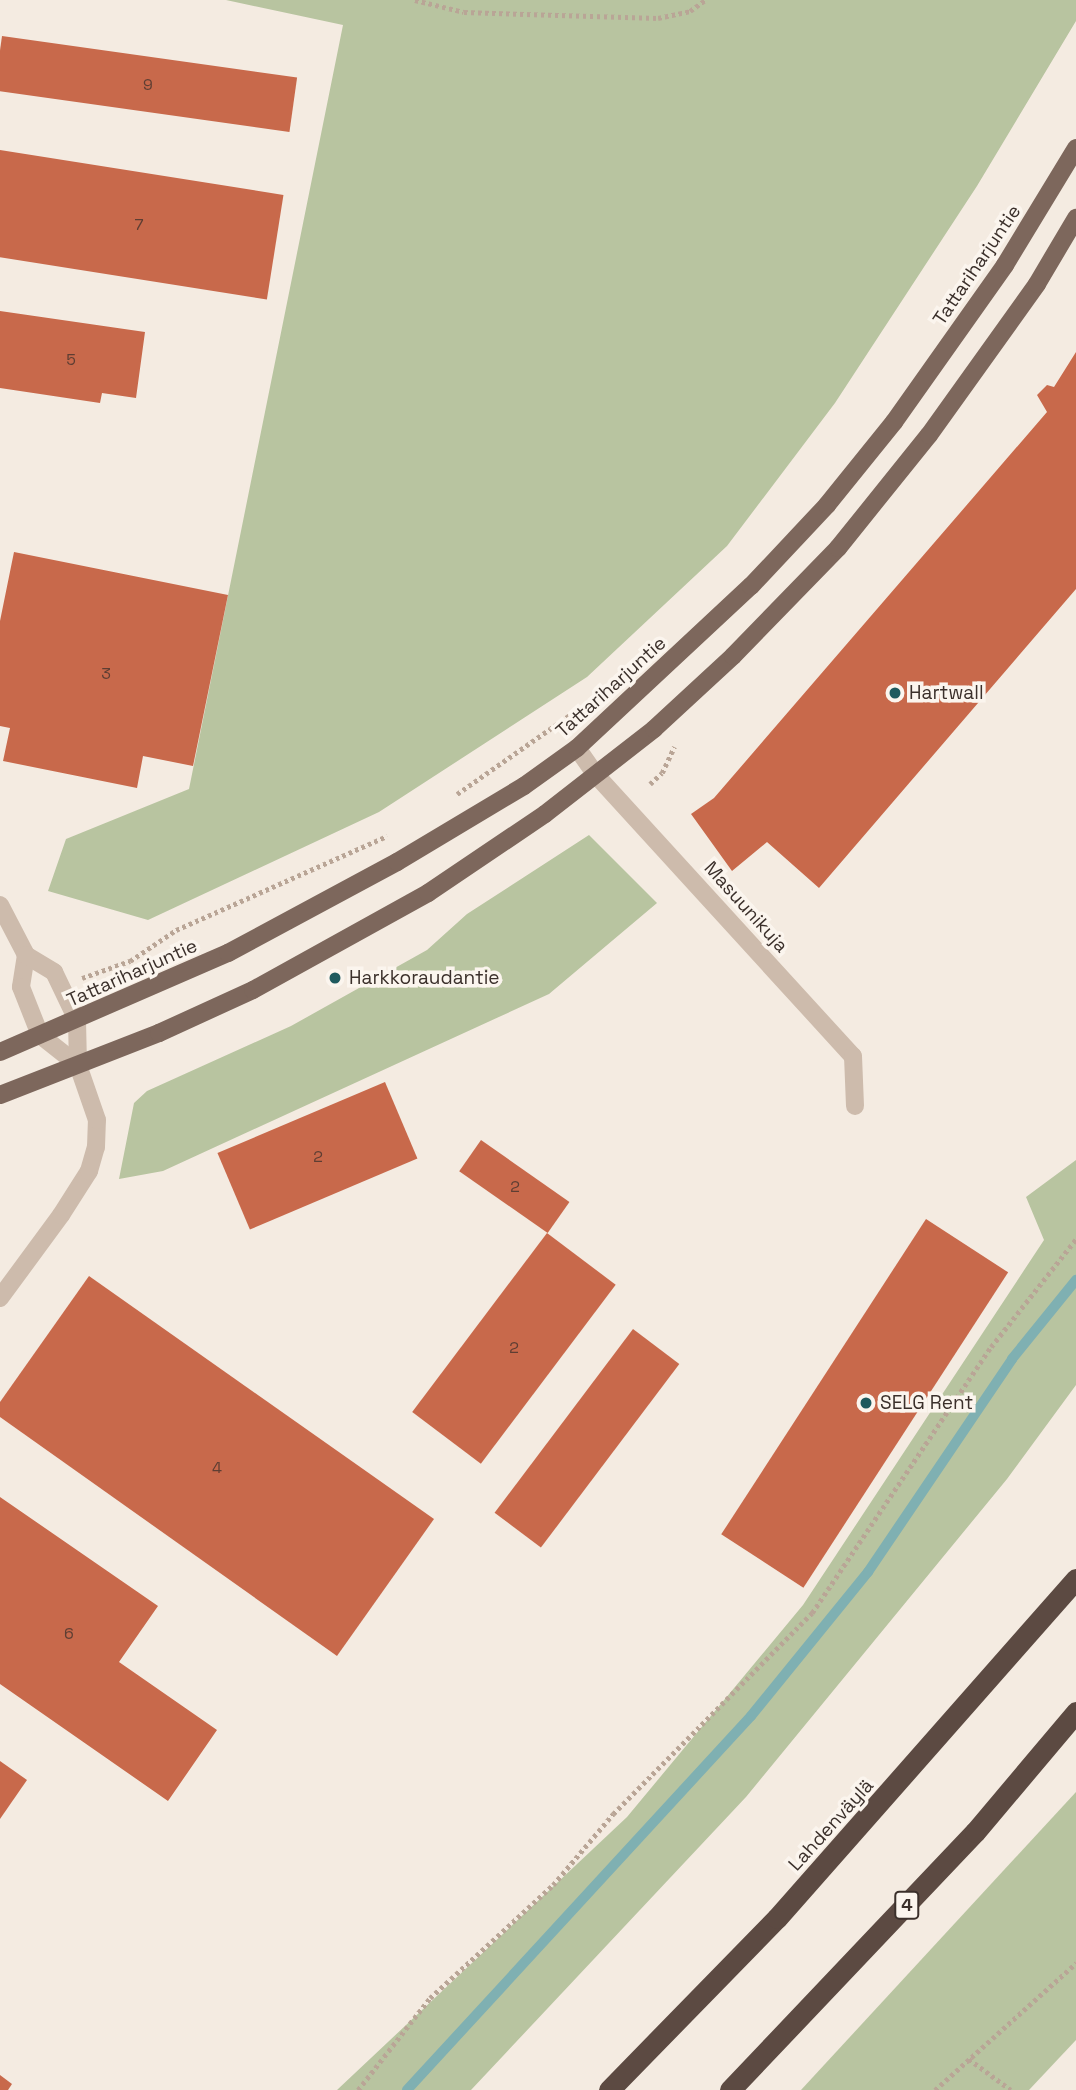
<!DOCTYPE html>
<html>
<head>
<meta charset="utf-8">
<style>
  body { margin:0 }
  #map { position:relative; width:1076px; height:2090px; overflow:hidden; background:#f4ebe1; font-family:"Space Grotesk",sans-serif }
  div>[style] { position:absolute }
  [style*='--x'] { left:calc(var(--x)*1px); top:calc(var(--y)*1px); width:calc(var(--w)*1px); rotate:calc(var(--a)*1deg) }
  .green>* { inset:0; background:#b8c4a0 }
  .stream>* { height:10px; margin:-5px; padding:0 5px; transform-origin:5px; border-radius:5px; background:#7fb0b2 }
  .building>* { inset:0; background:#c8694b; transform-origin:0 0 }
  .path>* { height:4.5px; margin-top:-2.25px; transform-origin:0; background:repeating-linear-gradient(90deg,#b9a596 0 3.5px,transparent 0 7px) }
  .minor>* { height:18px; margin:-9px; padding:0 9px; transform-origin:9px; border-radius:9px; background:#cdbbac }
  .major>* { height:18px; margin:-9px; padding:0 9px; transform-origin:9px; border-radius:9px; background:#7d675c }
  .highway>* { height:21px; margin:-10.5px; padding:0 10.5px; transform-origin:10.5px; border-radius:10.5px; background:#5c4a42 }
  .dots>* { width:19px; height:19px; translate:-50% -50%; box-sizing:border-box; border:4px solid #fbf5ee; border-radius:50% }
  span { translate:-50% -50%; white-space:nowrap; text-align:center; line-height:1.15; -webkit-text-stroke:7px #fbf5ee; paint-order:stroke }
  .number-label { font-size:16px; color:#5e3e33 }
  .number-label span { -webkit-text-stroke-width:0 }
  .shield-label span { padding:2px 5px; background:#fbf5ee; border:2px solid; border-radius:5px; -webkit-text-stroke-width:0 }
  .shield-label { font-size:18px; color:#3b302b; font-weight:700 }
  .street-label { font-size:19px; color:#3b302b }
  .poi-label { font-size:19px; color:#3b302b }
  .left { translate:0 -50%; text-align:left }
</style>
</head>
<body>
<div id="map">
  <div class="green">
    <div style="clip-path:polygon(226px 0,1076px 0,1076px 21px,977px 186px,835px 403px,727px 546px,587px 677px,379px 812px,148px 920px,48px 891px,66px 839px,189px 789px,343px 25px)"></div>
    <div style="clip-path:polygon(589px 835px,657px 903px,549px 994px,163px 1171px,119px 1179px,134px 1103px,147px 1091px,291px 1026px,427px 950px,467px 914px)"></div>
    <div style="clip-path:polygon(1076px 1160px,1076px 1385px,1007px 1479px,746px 1797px,471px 2090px,337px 2090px,627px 1817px,803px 1605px,1044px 1240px,1026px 1197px)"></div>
    <div style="clip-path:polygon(1076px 1792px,1076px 2040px,1029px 2090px,801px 2090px)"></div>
  </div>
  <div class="stream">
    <div style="--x:407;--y:2090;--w:508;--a:-47.39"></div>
    <div style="--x:751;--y:1716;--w:186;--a:-50.9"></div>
    <div style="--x:868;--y:1572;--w:257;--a:-55.9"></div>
    <div style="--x:1012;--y:1359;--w:102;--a:-51"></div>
  </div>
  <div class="building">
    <div style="left:2px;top:36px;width:298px;height:55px;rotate:8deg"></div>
    <div style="left:0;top:150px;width:287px;height:106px;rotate:9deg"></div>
    <div style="clip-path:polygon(0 311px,145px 332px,136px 398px,102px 393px,100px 403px,0 388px)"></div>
    <div style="clip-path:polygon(1076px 352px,1076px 589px,819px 888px,767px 842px,732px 871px,691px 814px,714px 798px,1047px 412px,1037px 395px,1047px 385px,1054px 387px)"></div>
    <div style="clip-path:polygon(14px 552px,228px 595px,193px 766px,143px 756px,137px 788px,3px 761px,10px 728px,0 726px,0 621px)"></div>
    <div style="left:385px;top:1082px;width:83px;height:182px;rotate:67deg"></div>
    <div style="left:481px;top:1140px;width:108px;height:38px;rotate:35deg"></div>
    <div style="left:926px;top:1219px;width:98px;height:376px;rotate:33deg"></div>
    <div style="left:547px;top:1233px;width:86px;height:224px;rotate:37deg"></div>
    <div style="clip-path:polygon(89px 1276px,434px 1519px,337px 1656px,0 1417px,0 1402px)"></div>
    <div style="left:633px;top:1329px;width:58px;height:230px;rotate:37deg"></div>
    <div style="clip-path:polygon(0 1497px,158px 1606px,119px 1662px,217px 1730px,168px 1801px,0 1684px)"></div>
    <div style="clip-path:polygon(0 1761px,27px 1780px,0 1819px)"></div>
    <div style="clip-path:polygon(0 2075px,12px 2084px,8px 2090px,0 2090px)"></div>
  </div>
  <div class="path">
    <div style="--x:415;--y:0;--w:50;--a:13.8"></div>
    <div style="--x:464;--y:12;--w:194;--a:1.8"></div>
    <div style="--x:658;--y:18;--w:33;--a:-12"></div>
    <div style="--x:690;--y:11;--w:19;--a:-36"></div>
    <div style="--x:650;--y:784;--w:16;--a:-43"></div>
    <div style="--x:662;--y:773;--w:29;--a:-65"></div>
    <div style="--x:457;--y:794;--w:143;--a:-35"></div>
    <div style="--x:82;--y:978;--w:51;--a:-19.5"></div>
    <div style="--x:130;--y:961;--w:55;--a:-34"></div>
    <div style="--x:176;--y:930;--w:231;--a:-24"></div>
    <div style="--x:969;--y:2059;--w:52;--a:36.4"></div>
    <div style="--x:358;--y:2090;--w:117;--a:-52"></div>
    <div style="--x:430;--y:1998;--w:167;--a:-42.6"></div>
    <div style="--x:553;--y:1885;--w:93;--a:-49.8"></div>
    <div style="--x:613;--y:1814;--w:283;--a:-45.3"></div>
    <div style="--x:812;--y:1613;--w:321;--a:-56.1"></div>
    <div style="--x:991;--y:1347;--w:137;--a:-51.8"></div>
    <div style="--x:935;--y:2090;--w:190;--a:-42"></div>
  </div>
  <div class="minor">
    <div style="--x:577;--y:748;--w:33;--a:55"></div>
    <div style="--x:596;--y:775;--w:381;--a:47.6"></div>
    <div style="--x:853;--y:1056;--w:50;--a:87.7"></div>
    <div style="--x:0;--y:905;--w:56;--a:62.5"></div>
    <div style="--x:26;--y:955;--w:32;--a:99"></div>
    <div style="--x:21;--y:987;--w:52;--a:68.4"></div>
    <div style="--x:40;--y:1035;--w:48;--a:38.3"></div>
    <div style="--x:0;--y:1298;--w:103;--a:-53.7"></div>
    <div style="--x:61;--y:1215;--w:52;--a:-57.5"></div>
    <div style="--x:89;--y:1171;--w:25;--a:-74"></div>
    <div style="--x:96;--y:1147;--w:27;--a:-88"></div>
    <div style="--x:97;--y:1120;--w:58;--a:-109.1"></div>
    <div style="--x:78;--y:1065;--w:45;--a:-91.3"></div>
    <div style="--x:77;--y:1020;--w:53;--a:-115.6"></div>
    <div style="--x:54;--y:972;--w:33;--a:-149"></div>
  </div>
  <div class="major">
    <div style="--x:0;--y:1052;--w:249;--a:-23.5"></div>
    <div style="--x:228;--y:953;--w:192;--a:-28.3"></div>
    <div style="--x:397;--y:862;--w:148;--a:-30.9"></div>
    <div style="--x:524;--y:786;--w:65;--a:-35.6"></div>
    <div style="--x:577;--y:748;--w:238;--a:-43"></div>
    <div style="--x:751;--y:586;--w:111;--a:-46.8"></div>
    <div style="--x:827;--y:505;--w:107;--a:-51.1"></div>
    <div style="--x:894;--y:422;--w:192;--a:-54.7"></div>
    <div style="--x:1005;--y:265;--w:137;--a:-58.7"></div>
    <div style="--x:0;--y:1095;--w:171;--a:-21.3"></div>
    <div style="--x:159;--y:1033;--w:103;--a:-24.6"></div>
    <div style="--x:253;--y:990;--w:200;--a:-29"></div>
    <div style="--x:428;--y:893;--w:141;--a:-34"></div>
    <div style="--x:545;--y:814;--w:138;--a:-37.9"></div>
    <div style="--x:654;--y:729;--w:108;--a:-42.7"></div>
    <div style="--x:733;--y:656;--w:151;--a:-45.8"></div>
    <div style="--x:838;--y:548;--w:145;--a:-51.2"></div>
    <div style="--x:929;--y:435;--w:186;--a:-54.4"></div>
    <div style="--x:1037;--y:284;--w:77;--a:-59.4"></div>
  </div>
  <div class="highway">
    <div style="--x:609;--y:2090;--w:240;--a:-45.7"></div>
    <div style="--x:777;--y:1918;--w:452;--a:-48.6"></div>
    <div style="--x:730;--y:2090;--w:356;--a:-46.5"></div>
    <div style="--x:975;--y:1832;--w:157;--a:-49.9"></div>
  </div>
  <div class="dots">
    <div style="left:895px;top:693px;background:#1f5a5e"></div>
    <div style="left:335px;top:978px;background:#1f5a5e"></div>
    <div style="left:866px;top:1403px;background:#1f5a5e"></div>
  </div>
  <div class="number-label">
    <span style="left:148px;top:85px">9</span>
    <span style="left:139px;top:225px">7</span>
    <span style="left:71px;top:360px">5</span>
    <span style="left:106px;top:674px">3</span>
    <span style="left:318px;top:1157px">2</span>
    <span style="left:515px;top:1187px">2</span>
    <span style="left:514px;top:1348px">2</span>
    <span style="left:217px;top:1468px">4</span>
    <span style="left:69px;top:1634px">6</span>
  </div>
  <div class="shield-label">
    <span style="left:907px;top:1905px">4</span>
  </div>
  <div class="street-label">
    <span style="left:977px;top:265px;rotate:-56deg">Tattariharjuntie</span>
    <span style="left:611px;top:687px;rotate:-42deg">Tattariharjuntie</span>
    <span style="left:746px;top:907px;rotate:48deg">Masuunikuja</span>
    <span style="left:132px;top:973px;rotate:-24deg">Tattariharjuntie</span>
    <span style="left:831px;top:1825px;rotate:-48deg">Lahdenväylä</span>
  </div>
  <div class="poi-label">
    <span class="left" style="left:909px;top:693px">Hartwall</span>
    <span class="left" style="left:349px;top:978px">Harkkoraudantie</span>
    <span class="left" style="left:880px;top:1403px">SELG Rent</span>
  </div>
</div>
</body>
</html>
